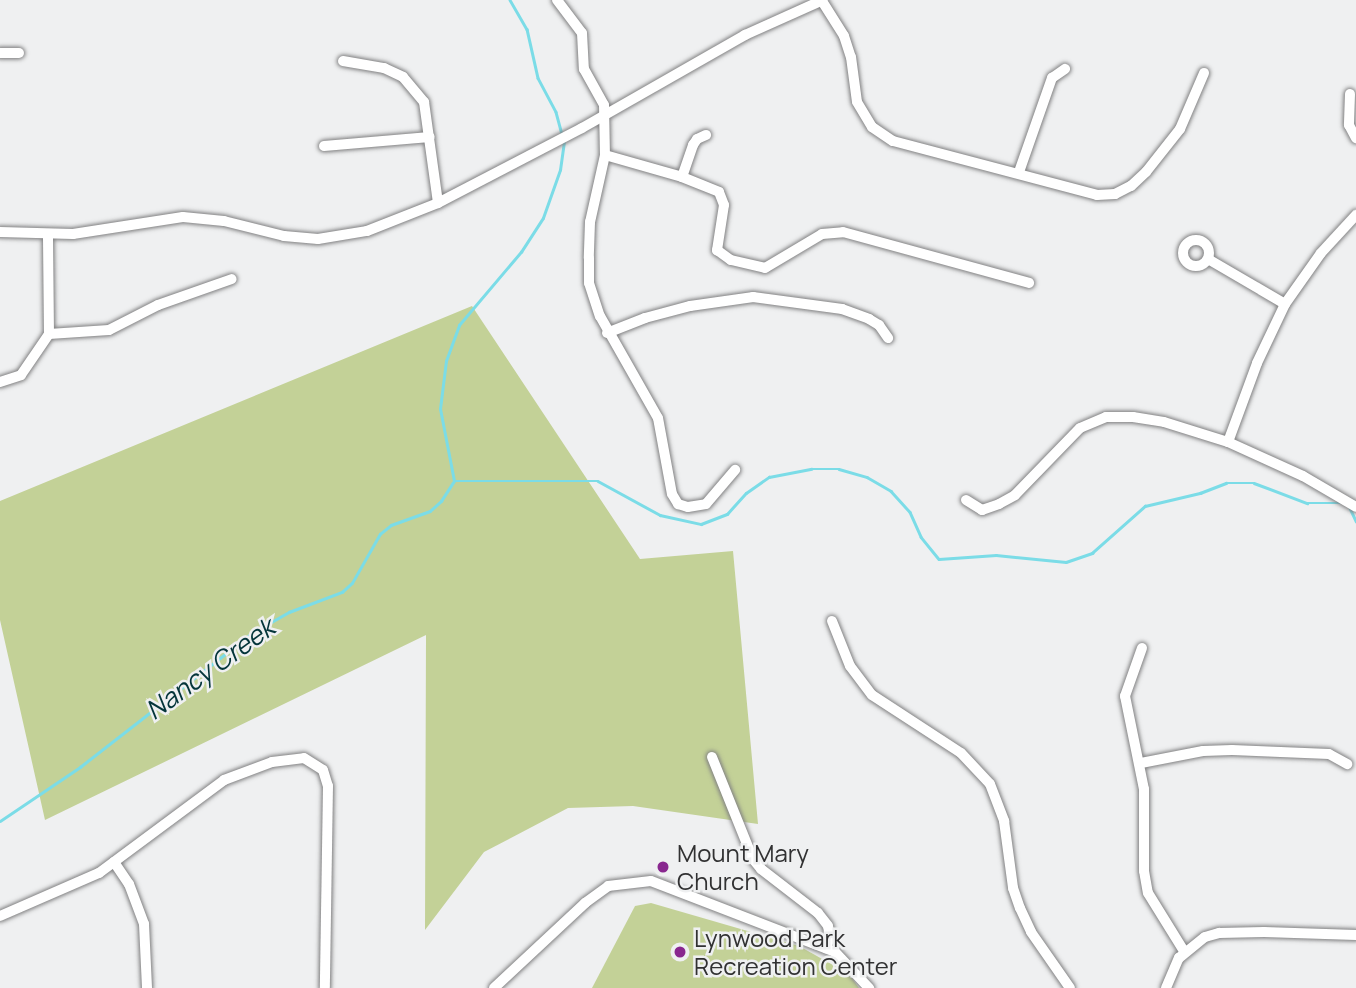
<!DOCTYPE html>
<html>
<head>
<meta charset="utf-8">
<style>
  body { margin:0 }
  #map { position:relative; width:1356px; height:988px; overflow:hidden; background:#eff0f1; font-family:Manrope,sans-serif }
  div>[style] { position:absolute }
  [style*='--x'] { left:calc(var(--x)*1px); top:calc(var(--y)*1px); width:calc(var(--w)*1px); rotate:calc(var(--a)*1deg) }
  .green>* { inset:0; background:#c3d197 }
  .stream>* { height:2.5px; margin:-1.25px; padding:0 1.25px; transform-origin:1.25px; border-radius:1.25px; background:#7bdce7 }
  .roads { filter:drop-shadow(0 0 2px #818182) drop-shadow(0 0 2px #818182) }
  .minor>* { height:10px; margin:-5px; padding:0 5px; transform-origin:5px; border-radius:5px; background:#fff }
  .minor>.ring { margin:-5px; padding:0; box-sizing:content-box; background:none; border:10px solid #fff; border-radius:50% }
  .dots>* { width:19px; height:19px; translate:-50% -50%; box-sizing:border-box; border:4px solid #eff0f1; border-radius:50% }
  span { translate:-50% -50%; white-space:nowrap; text-align:center; line-height:1.15; -webkit-text-stroke:5px #eff0f1; paint-order:stroke }
  .poi-label { font-size:24px; color:#313132 }
  .left { translate:0 -50%; text-align:left }
  .water-label { font-size:26px; color:#04353a; font-style:italic }
</style>
</head>
<body>
<div id="map">
  <div class="green">
    <div style="clip-path:polygon(472px 306px,640px 559px,733px 551px,758px 824px,633px 806px,568px 808px,484px 852px,425px 930px,426px 635px,45px 820px,0 620px,0 501px)"></div>
    <div style="clip-path:polygon(651px 903px,799px 946px,849px 974px,859px 988px,592px 988px,635px 906px)"></div>
  </div>
  <div class="stream">
    <div style="--x:510;--y:0;--w:34;--a:60"></div>
    <div style="--x:527;--y:29;--w:50;--a:77.3"></div>
    <div style="--x:538;--y:78;--w:38;--a:62"></div>
    <div style="--x:556;--y:112;--w:24;--a:75"></div>
    <div style="--x:454;--y:481;--w:144;--a:0"></div>
    <div style="--x:598;--y:481;--w:71;--a:28.7"></div>
    <div style="--x:660;--y:515;--w:42;--a:12.4"></div>
    <div style="--x:701;--y:524;--w:28;--a:-21"></div>
    <div style="--x:727;--y:514;--w:28;--a:-48"></div>
    <div style="--x:746;--y:493;--w:28;--a:-35"></div>
    <div style="--x:769;--y:477;--w:43;--a:-10.8"></div>
    <div style="--x:811;--y:469;--w:28;--a:0"></div>
    <div style="--x:839;--y:469;--w:29;--a:16"></div>
    <div style="--x:867;--y:477;--w:28;--a:30"></div>
    <div style="--x:891;--y:491;--w:28;--a:48"></div>
    <div style="--x:910;--y:512;--w:27;--a:66"></div>
    <div style="--x:921;--y:537;--w:28;--a:51"></div>
    <div style="--x:939;--y:559;--w:57;--a:-4"></div>
    <div style="--x:996;--y:555;--w:70;--a:5.7"></div>
    <div style="--x:1066;--y:562;--w:28;--a:-19"></div>
    <div style="--x:1092;--y:553;--w:71;--a:-41.6"></div>
    <div style="--x:1145;--y:506;--w:57;--a:-13.3"></div>
    <div style="--x:1200;--y:493;--w:28;--a:-21"></div>
    <div style="--x:1226;--y:483;--w:28;--a:0"></div>
    <div style="--x:1254;--y:483;--w:57;--a:20.7"></div>
    <div style="--x:1307;--y:503;--w:33;--a:0"></div>
    <div style="--x:1349;--y:506;--w:17;--a:65"></div>
    <div style="--x:0;--y:821;--w:97;--a:-34"></div>
    <div style="--x:80;--y:767;--w:218;--a:-37.9"></div>
    <div style="--x:252;--y:633;--w:43;--a:-29.6"></div>
    <div style="--x:289;--y:612;--w:57;--a:-20.7"></div>
    <div style="--x:342;--y:592;--w:13;--a:-42"></div>
    <div style="--x:352;--y:583;--w:56;--a:-60.3"></div>
    <div style="--x:380;--y:534;--w:14;--a:-39"></div>
    <div style="--x:391;--y:525;--w:41;--a:-19.7"></div>
    <div style="--x:430;--y:511;--w:15;--a:-42"></div>
    <div style="--x:441;--y:501;--w:24;--a:-57"></div>
    <div style="--x:454;--y:481;--w:73;--a:-101"></div>
    <div style="--x:440;--y:409;--w:48;--a:-82.9"></div>
    <div style="--x:446;--y:361;--w:38;--a:-70"></div>
    <div style="--x:459;--y:325;--w:96;--a:-49.7"></div>
    <div style="--x:521;--y:252;--w:40;--a:-57.1"></div>
    <div style="--x:543;--y:218;--w:51;--a:-70.5"></div>
    <div style="--x:560;--y:170;--w:29;--a:-82"></div>
  </div>
  <div class="roads">
    <div class="minor">
      <div style="--x:557;--y:0;--w:41;--a:52.9"></div>
      <div style="--x:582;--y:33;--w:36;--a:87"></div>
      <div style="--x:584;--y:69;--w:41;--a:60.9"></div>
      <div style="--x:604;--y:105;--w:50;--a:88.9"></div>
      <div style="--x:605;--y:155;--w:69;--a:102.6"></div>
      <div style="--x:590;--y:222;--w:36;--a:92"></div>
      <div style="--x:589;--y:258;--w:25;--a:90"></div>
      <div style="--x:589;--y:283;--w:35;--a:72"></div>
      <div style="--x:600;--y:316;--w:117;--a:60.4"></div>
      <div style="--x:658;--y:418;--w:77;--a:79.6"></div>
      <div style="--x:672;--y:494;--w:12;--a:59"></div>
      <div style="--x:678;--y:504;--w:10;--a:17"></div>
      <div style="--x:688;--y:507;--w:18;--a:-9"></div>
      <div style="--x:706;--y:504;--w:45;--a:-49.5"></div>
      <div style="--x:822;--y:1;--w:41;--a:57.8"></div>
      <div style="--x:844;--y:36;--w:22;--a:72"></div>
      <div style="--x:851;--y:57;--w:45;--a:82.4"></div>
      <div style="--x:857;--y:102;--w:29;--a:59"></div>
      <div style="--x:872;--y:127;--w:25;--a:34"></div>
      <div style="--x:893;--y:141;--w:211;--a:14.8"></div>
      <div style="--x:1097;--y:195;--w:18;--a:-3"></div>
      <div style="--x:1115;--y:194;--w:18;--a:-27"></div>
      <div style="--x:1131;--y:186;--w:21;--a:-43"></div>
      <div style="--x:1146;--y:172;--w:55;--a:-51.7"></div>
      <div style="--x:1180;--y:129;--w:61;--a:-66.8"></div>
      <div style="--x:0;--y:53;--w:19;--a:0"></div>
      <div style="--x:343;--y:61;--w:42;--a:9.7"></div>
      <div style="--x:384;--y:68;--w:21;--a:25"></div>
      <div style="--x:403;--y:77;--w:33;--a:50"></div>
      <div style="--x:424;--y:102;--w:102;--a:82.1"></div>
      <div style="--x:1350;--y:94;--w:31;--a:92"></div>
      <div style="--x:1349;--y:125;--w:15;--a:62"></div>
      <div style="--x:324;--y:146;--w:106;--a:-4.9"></div>
      <div style="--x:605;--y:155;--w:80;--a:15.9"></div>
      <div style="--x:682;--y:177;--w:40;--a:22"></div>
      <div style="--x:719;--y:192;--w:14;--a:69"></div>
      <div style="--x:724;--y:205;--w:46;--a:98.8"></div>
      <div style="--x:717;--y:250;--w:17;--a:36"></div>
      <div style="--x:731;--y:260;--w:35;--a:13"></div>
      <div style="--x:765;--y:268;--w:66;--a:-30.8"></div>
      <div style="--x:822;--y:234;--w:21;--a:-5"></div>
      <div style="--x:843;--y:232;--w:193;--a:15.3"></div>
      <div style="--x:1019;--y:172;--w:100;--a:-70.7"></div>
      <div style="--x:1052;--y:78;--w:16;--a:-35"></div>
      <div style="--x:682;--y:177;--w:34;--a:-71"></div>
      <div style="--x:693;--y:145;--w:7;--a:-56"></div>
      <div style="--x:697;--y:139;--w:10;--a:-24"></div>
      <div style="--x:0;--y:232;--w:73;--a:1.6"></div>
      <div style="--x:73;--y:234;--w:111;--a:-8.8"></div>
      <div style="--x:183;--y:217;--w:41;--a:5.6"></div>
      <div style="--x:224;--y:221;--w:62;--a:14"></div>
      <div style="--x:284;--y:236;--w:34;--a:5"></div>
      <div style="--x:318;--y:239;--w:50;--a:-9.3"></div>
      <div style="--x:367;--y:231;--w:76;--a:-21.5"></div>
      <div style="--x:438;--y:203;--w:162;--a:-27.5"></div>
      <div style="--x:582;--y:128;--w:188;--a:-29.7"></div>
      <div style="--x:745;--y:35;--w:85;--a:-24.2"></div>
      <div class="ring" style="left:1183px;top:240px;width:16px;height:16px"></div>
      <div style="--x:1208;--y:259;--w:89;--a:30.3"></div>
      <div style="--x:607;--y:333;--w:41;--a:-21.5"></div>
      <div style="--x:645;--y:318;--w:47;--a:-14.9"></div>
      <div style="--x:690;--y:306;--w:64;--a:-8.1"></div>
      <div style="--x:753;--y:297;--w:90;--a:7.7"></div>
      <div style="--x:842;--y:309;--w:29;--a:20"></div>
      <div style="--x:869;--y:319;--w:12;--a:31"></div>
      <div style="--x:879;--y:325;--w:16;--a:55"></div>
      <div style="--x:49;--y:334;--w:60;--a:-3.8"></div>
      <div style="--x:109;--y:330;--w:55;--a:-27"></div>
      <div style="--x:158;--y:305;--w:78;--a:-19.4"></div>
      <div style="--x:0;--y:382;--w:22;--a:-18"></div>
      <div style="--x:21;--y:375;--w:50;--a:-55.7"></div>
      <div style="--x:49;--y:334;--w:98;--a:-90.6"></div>
      <div style="--x:1228;--y:442;--w:84;--a:-69.8"></div>
      <div style="--x:1257;--y:363;--w:65;--a:-64.6"></div>
      <div style="--x:1285;--y:304;--w:62;--a:-54.8"></div>
      <div style="--x:1321;--y:253;--w:52;--a:-47.4"></div>
      <div style="--x:966;--y:500;--w:19;--a:32"></div>
      <div style="--x:982;--y:510;--w:18;--a:-19"></div>
      <div style="--x:999;--y:504;--w:18;--a:-29"></div>
      <div style="--x:1015;--y:495;--w:93;--a:-45.9"></div>
      <div style="--x:1080;--y:428;--w:28;--a:-23"></div>
      <div style="--x:1106;--y:417;--w:27;--a:0"></div>
      <div style="--x:1133;--y:417;--w:31;--a:9"></div>
      <div style="--x:1164;--y:422;--w:67;--a:17.4"></div>
      <div style="--x:1228;--y:442;--w:82;--a:24.4"></div>
      <div style="--x:1303;--y:476;--w:61;--a:30.3"></div>
      <div style="--x:832;--y:621;--w:48;--a:68.2"></div>
      <div style="--x:850;--y:666;--w:36;--a:53"></div>
      <div style="--x:872;--y:695;--w:106;--a:33.1"></div>
      <div style="--x:961;--y:753;--w:42;--a:46.9"></div>
      <div style="--x:990;--y:784;--w:40;--a:69"></div>
      <div style="--x:1004;--y:821;--w:68;--a:82.3"></div>
      <div style="--x:1013;--y:888;--w:21;--a:71"></div>
      <div style="--x:1020;--y:908;--w:26;--a:65"></div>
      <div style="--x:1031;--y:932;--w:68;--a:55.1"></div>
      <div style="--x:1142;--y:648;--w:51;--a:109.5"></div>
      <div style="--x:1125;--y:696;--w:95;--a:78.5"></div>
      <div style="--x:1144;--y:789;--w:82;--a:90"></div>
      <div style="--x:1144;--y:871;--w:22;--a:80"></div>
      <div style="--x:1148;--y:893;--w:68;--a:58.2"></div>
      <div style="--x:712;--y:757;--w:110;--a:68.1"></div>
      <div style="--x:753;--y:859;--w:13;--a:51"></div>
      <div style="--x:761;--y:869;--w:72;--a:37.7"></div>
      <div style="--x:818;--y:913;--w:16;--a:52"></div>
      <div style="--x:828;--y:926;--w:11;--a:80"></div>
      <div style="--x:830;--y:937;--w:12;--a:110"></div>
      <div style="--x:1141;--y:763;--w:63;--a:-11"></div>
      <div style="--x:1203;--y:751;--w:29;--a:-2"></div>
      <div style="--x:1232;--y:750;--w:97;--a:2.4"></div>
      <div style="--x:1329;--y:754;--w:21;--a:29"></div>
      <div style="--x:114;--y:862;--w:27;--a:56"></div>
      <div style="--x:129;--y:884;--w:43;--a:69.4"></div>
      <div style="--x:144;--y:924;--w:64;--a:87.3"></div>
      <div style="--x:0;--y:916;--w:108;--a:-23.5"></div>
      <div style="--x:99;--y:873;--w:156;--a:-36.6"></div>
      <div style="--x:224;--y:780;--w:51;--a:-20.6"></div>
      <div style="--x:272;--y:762;--w:32;--a:-7"></div>
      <div style="--x:304;--y:758;--w:22;--a:32"></div>
      <div style="--x:323;--y:770;--w:17;--a:73"></div>
      <div style="--x:328;--y:786;--w:202;--a:90.9"></div>
      <div style="--x:494;--y:988;--w:125;--a:-43"></div>
      <div style="--x:585;--y:903;--w:29;--a:-36"></div>
      <div style="--x:608;--y:886;--w:43;--a:-6.6"></div>
      <div style="--x:651;--y:881;--w:197;--a:21.1"></div>
      <div style="--x:835;--y:952;--w:50;--a:46.6"></div>
      <div style="--x:1166;--y:988;--w:33;--a:-67"></div>
      <div style="--x:1179;--y:958;--w:33;--a:-39"></div>
      <div style="--x:1205;--y:937;--w:15;--a:-16"></div>
      <div style="--x:1219;--y:933;--w:45;--a:-1.3"></div>
      <div style="--x:1264;--y:932;--w:92;--a:1.9"></div>
    </div>
  </div>
  <div class="dots">
    <div style="left:663px;top:867px;background:#89278f"></div>
    <div style="left:680px;top:952px;background:#89278f"></div>
  </div>
  <div class="poi-label">
    <span class="left" style="left:677px;top:867px">Mount Mary<br>Church</span>
    <span class="left" style="left:694px;top:952px">Lynwood Park<br>Recreation Center</span>
  </div>
  <div class="water-label">
    <span style="left:210px;top:669px;rotate:-36deg">Nancy Creek</span>
  </div>
</div>
</body>
</html>
